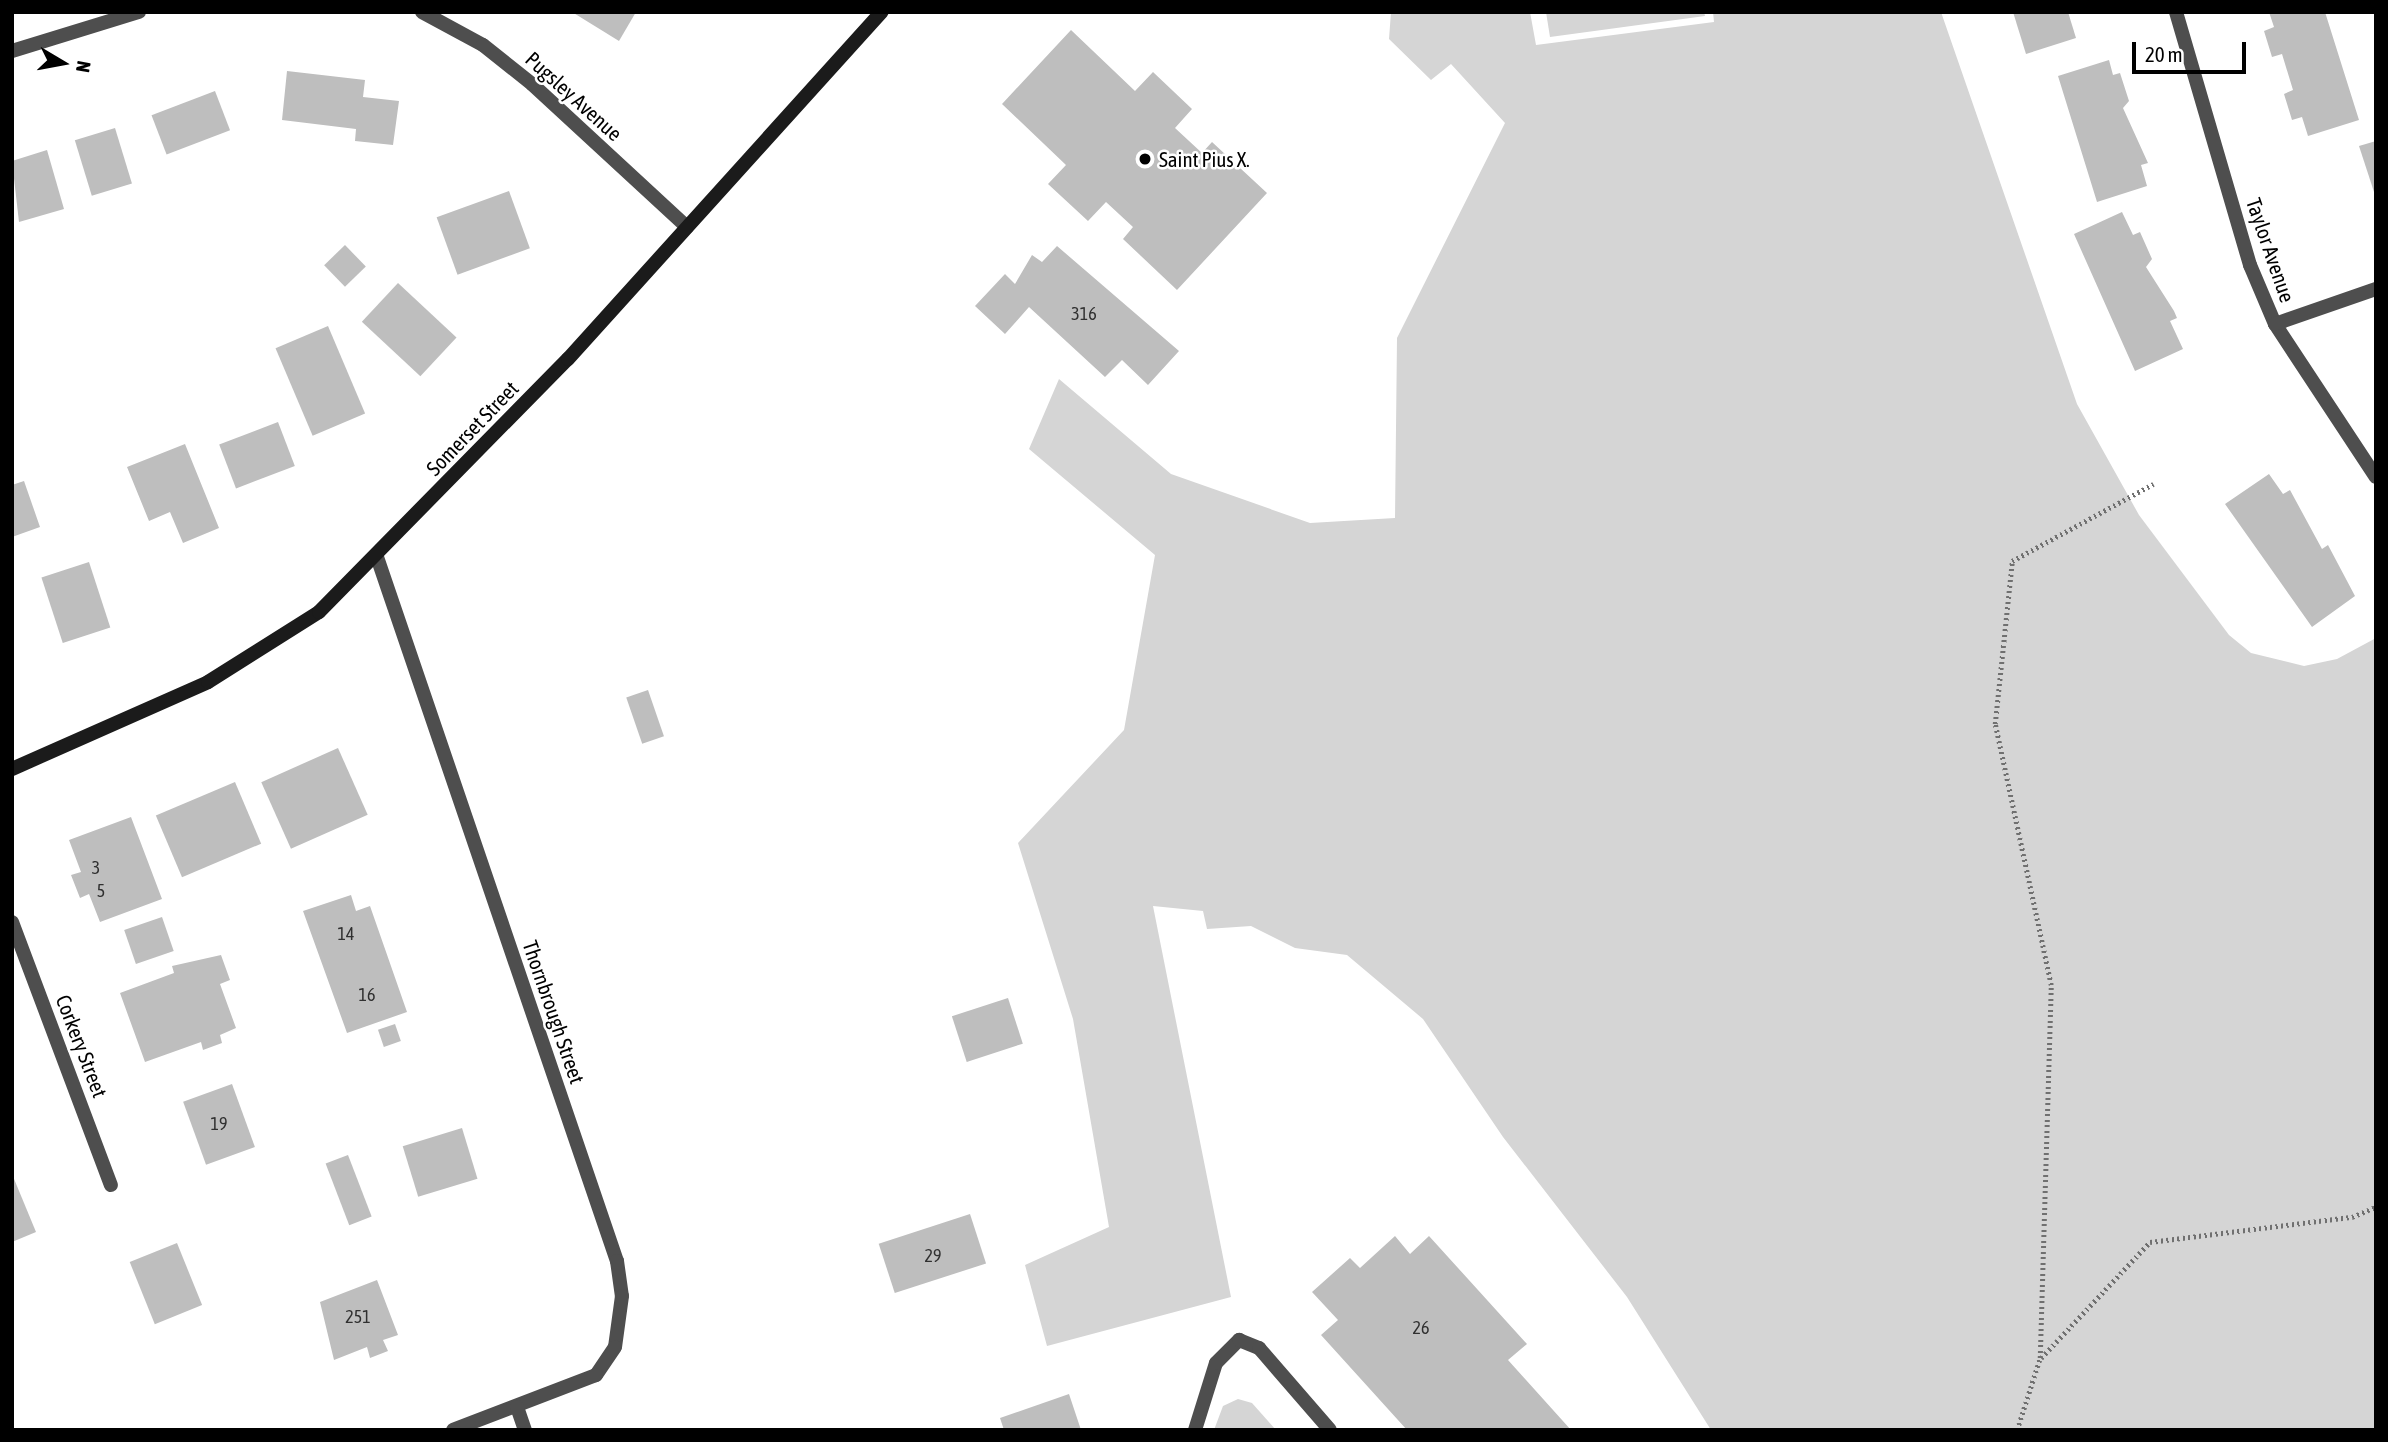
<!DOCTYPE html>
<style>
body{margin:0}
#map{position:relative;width:2388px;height:1442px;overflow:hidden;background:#fff;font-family:"Asap Condensed",sans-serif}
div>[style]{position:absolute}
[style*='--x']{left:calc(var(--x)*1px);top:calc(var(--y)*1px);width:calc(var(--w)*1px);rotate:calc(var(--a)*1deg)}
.green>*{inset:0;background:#d5d5d5}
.building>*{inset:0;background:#bebebe;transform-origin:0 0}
.path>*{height:4.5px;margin-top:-2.25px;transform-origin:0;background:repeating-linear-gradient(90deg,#707070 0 2px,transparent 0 5.5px)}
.minor>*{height:14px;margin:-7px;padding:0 7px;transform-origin:7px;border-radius:7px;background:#4e4e4e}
.secondary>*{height:14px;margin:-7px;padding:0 7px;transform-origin:7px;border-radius:7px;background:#1b1b1b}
.dots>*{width:19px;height:19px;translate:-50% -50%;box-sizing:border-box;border:4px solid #fff;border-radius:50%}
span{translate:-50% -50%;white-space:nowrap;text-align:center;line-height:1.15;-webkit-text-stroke:5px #fff;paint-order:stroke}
.number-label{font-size:18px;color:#303030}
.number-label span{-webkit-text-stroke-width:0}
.street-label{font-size:21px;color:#000}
.poi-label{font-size:21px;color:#000}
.left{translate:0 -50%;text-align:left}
.frame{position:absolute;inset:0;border:14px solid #000;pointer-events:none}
.north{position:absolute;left:28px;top:28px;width:70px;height:70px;-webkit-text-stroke:5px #fff;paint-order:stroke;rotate:100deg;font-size:19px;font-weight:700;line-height:28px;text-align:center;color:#000}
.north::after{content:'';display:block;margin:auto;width:24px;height:32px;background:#000;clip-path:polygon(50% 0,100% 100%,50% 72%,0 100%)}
.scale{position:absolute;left:2132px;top:42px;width:114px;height:32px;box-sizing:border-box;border:4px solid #000;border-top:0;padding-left:9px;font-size:21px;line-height:24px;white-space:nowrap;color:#000;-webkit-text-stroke:5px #fff;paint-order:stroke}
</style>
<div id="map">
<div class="green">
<i style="clip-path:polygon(1391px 12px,1530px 12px,1536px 45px,1714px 22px,1713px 12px,1941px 12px,2077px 404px,2139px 515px,2229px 635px,2251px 653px,2304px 666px,2337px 659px,2376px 638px,2376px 1430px,1711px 1430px,1627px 1297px,1503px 1137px,1423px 1019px,1347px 955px,1295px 948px,1251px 926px,1207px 929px,1203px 911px,1153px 906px,1231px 1297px,1047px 1346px,1025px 1265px,1109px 1227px,1073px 1019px,1018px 843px,1124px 730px,1155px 555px,1029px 449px,1059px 379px,1171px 474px,1310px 523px,1395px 518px,1397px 338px,1505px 123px,1451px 64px,1431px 80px,1389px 39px)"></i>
<i style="clip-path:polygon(1546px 12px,1704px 12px,1705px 16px,1550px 37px)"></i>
<i style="clip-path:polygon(1238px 1399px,1252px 1403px,1276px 1430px,1214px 1430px,1223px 1406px)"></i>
</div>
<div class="building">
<i style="clip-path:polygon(572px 12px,636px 12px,619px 41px)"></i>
<i style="clip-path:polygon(2013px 12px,2068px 12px,2076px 38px,2026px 54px)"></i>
<i style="clip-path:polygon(2269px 12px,2325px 12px,2359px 120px,2308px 136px,2302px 117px,2292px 120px,2284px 94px,2293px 90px,2282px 54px,2272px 57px,2264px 31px,2274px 27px)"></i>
<i style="clip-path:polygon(1071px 30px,1135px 91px,1153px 72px,1192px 109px,1175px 128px,1202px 153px,1212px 142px,1267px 193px,1177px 290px,1123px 239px,1133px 227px,1106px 202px,1088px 221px,1048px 184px,1066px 165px,1002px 104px)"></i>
<i style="clip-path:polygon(2109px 60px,2113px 75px,2120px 73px,2129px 101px,2123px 108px,2148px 163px,2141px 165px,2147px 186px,2097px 202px,2058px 76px)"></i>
<i style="clip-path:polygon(287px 71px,365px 80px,363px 97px,399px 101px,393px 145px,355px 141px,356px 129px,282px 120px)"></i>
<i style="left:215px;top:91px;width:42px;height:68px;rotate:69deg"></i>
<i style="left:115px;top:128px;width:58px;height:42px;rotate:73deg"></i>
<i style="clip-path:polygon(2376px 141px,2376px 195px,2375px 195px,2359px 146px)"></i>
<i style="clip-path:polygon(47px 150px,64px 209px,19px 222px,12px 161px)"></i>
<i style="left:509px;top:191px;width:61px;height:77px;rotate:70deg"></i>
<i style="clip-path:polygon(2122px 212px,2133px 235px,2140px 232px,2152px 259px,2146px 267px,2174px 311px,2177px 318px,2170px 321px,2183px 349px,2135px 371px,2074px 234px)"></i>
<i style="left:345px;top:245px;width:30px;height:29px;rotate:46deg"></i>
<i style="clip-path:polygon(1057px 246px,1179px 351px,1148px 385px,1122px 360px,1105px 377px,1029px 307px,1005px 334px,975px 306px,1005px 274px,1015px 284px,1032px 255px,1042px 262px)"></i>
<i style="left:398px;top:283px;width:80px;height:53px;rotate:43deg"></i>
<i style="left:328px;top:326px;width:95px;height:57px;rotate:67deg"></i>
<i style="left:278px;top:422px;width:47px;height:63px;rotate:69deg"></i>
<i style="clip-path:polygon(185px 444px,219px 528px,183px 543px,170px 512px,149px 521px,127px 467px)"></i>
<i style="clip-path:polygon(2269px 474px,2283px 494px,2290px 490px,2322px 549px,2328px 545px,2355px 596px,2312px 627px,2225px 504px)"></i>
<i style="clip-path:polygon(24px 481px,40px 527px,12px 537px,12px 485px)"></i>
<i style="left:89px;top:562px;width:69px;height:50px;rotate:72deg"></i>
<i style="left:648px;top:690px;width:49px;height:23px;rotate:71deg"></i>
<i style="left:338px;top:748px;width:73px;height:84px;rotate:66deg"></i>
<i style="left:235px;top:782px;width:67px;height:86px;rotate:67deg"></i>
<i style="clip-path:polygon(131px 817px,162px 899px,100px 922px,89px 894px,80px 898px,71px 875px,81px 872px,69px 840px)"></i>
<i style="clip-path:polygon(351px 895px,356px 911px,370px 906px,407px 1012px,347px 1033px,303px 911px)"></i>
<i style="left:162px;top:917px;width:36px;height:40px;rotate:71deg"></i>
<i style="clip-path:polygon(221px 955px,230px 980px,220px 984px,236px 1028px,220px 1035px,222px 1043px,203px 1050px,201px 1042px,145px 1062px,120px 993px,174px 973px,172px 966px)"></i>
<i style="left:1008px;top:998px;width:48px;height:59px;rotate:72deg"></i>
<i style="left:395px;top:1024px;width:18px;height:18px;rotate:71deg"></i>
<i style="left:232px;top:1084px;width:67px;height:52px;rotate:70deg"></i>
<i style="left:462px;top:1128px;width:53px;height:62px;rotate:73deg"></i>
<i style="left:348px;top:1155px;width:66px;height:24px;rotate:69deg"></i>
<i style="clip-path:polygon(12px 1174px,36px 1232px,12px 1242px)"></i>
<i style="left:970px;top:1214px;width:52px;height:96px;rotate:72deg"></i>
<i style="clip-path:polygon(1395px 1236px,1410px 1254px,1429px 1236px,1527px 1344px,1508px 1360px,1571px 1430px,1407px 1430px,1321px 1335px,1338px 1320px,1312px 1292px,1350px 1258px,1360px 1268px)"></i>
<i style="left:177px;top:1243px;width:67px;height:51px;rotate:68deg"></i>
<i style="clip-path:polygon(377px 1280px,398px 1335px,383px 1340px,388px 1351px,370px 1358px,367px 1347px,334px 1360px,320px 1302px)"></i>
<i style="clip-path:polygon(1069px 1394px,1081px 1430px,1004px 1430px,1000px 1418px)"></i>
</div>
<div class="path">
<i style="--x:2041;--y:1358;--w:159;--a:-46.8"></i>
<i style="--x:2150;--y:1242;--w:204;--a:-7.1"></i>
<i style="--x:2352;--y:1217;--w:26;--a:-23"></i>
<i style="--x:2017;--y:1430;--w:76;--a:-72.3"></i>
<i style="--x:2040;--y:1358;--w:373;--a:-88.3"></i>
<i style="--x:2051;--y:985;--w:267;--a:-102.1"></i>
<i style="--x:1995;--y:724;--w:164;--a:-84"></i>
<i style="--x:2012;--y:561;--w:161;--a:-28.6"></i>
</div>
<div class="minor">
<i style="--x:422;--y:12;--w:69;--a:28.4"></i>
<i style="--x:483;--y:45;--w:63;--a:38.5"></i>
<i style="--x:532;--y:84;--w:211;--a:42.7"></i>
<i style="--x:2176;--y:12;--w:264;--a:73.7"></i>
<i style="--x:2250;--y:265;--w:64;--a:67"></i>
<i style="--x:2275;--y:324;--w:183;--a:56.6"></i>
<i style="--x:12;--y:51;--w:133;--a:-17.1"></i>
<i style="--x:2275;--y:324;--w:107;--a:-19.1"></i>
<i style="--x:377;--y:557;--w:744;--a:71.18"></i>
<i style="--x:617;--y:1261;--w:35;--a:82"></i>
<i style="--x:622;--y:1296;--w:51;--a:97.8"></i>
<i style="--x:615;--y:1347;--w:34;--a:124"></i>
<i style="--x:596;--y:1375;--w:153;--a:159"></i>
<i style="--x:12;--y:922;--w:281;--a:69.4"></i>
<i style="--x:517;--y:1407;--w:24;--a:71"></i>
<i style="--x:1195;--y:1430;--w:70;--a:-72.6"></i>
<i style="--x:1216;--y:1363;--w:33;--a:-45"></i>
<i style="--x:1239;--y:1340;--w:22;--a:22"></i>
<i style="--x:1259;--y:1348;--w:108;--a:49.1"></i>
</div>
<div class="secondary">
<i style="--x:12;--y:769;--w:214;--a:-23.9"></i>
<i style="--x:208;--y:682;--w:131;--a:-32.2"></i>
<i style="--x:319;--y:612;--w:355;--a:-45.5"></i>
<i style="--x:568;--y:359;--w:468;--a:-47.9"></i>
</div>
<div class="dots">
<i style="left:1145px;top:159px;background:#000"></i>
</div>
<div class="number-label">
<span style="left:1084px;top:314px">316</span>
<span style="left:96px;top:868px">3</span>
<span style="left:101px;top:891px">5</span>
<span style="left:346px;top:934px">14</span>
<span style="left:367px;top:995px">16</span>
<span style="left:219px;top:1124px">19</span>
<span style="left:933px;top:1256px">29</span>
<span style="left:358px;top:1317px">251</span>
<span style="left:1421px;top:1328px">26</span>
</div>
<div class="street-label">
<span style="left:574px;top:96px;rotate:42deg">Pugsley Avenue</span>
<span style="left:2271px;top:250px;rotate:71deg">Taylor Avenue</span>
<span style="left:472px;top:428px;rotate:-46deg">Somerset Street</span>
<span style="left:554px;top:1012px;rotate:71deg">Thornbrough Street</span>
<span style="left:82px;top:1046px;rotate:69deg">Corkery Street</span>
</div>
<div class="poi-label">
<span class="left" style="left:1159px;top:159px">Saint Pius X.</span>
</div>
<div class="frame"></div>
<div class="north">N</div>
<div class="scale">20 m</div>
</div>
